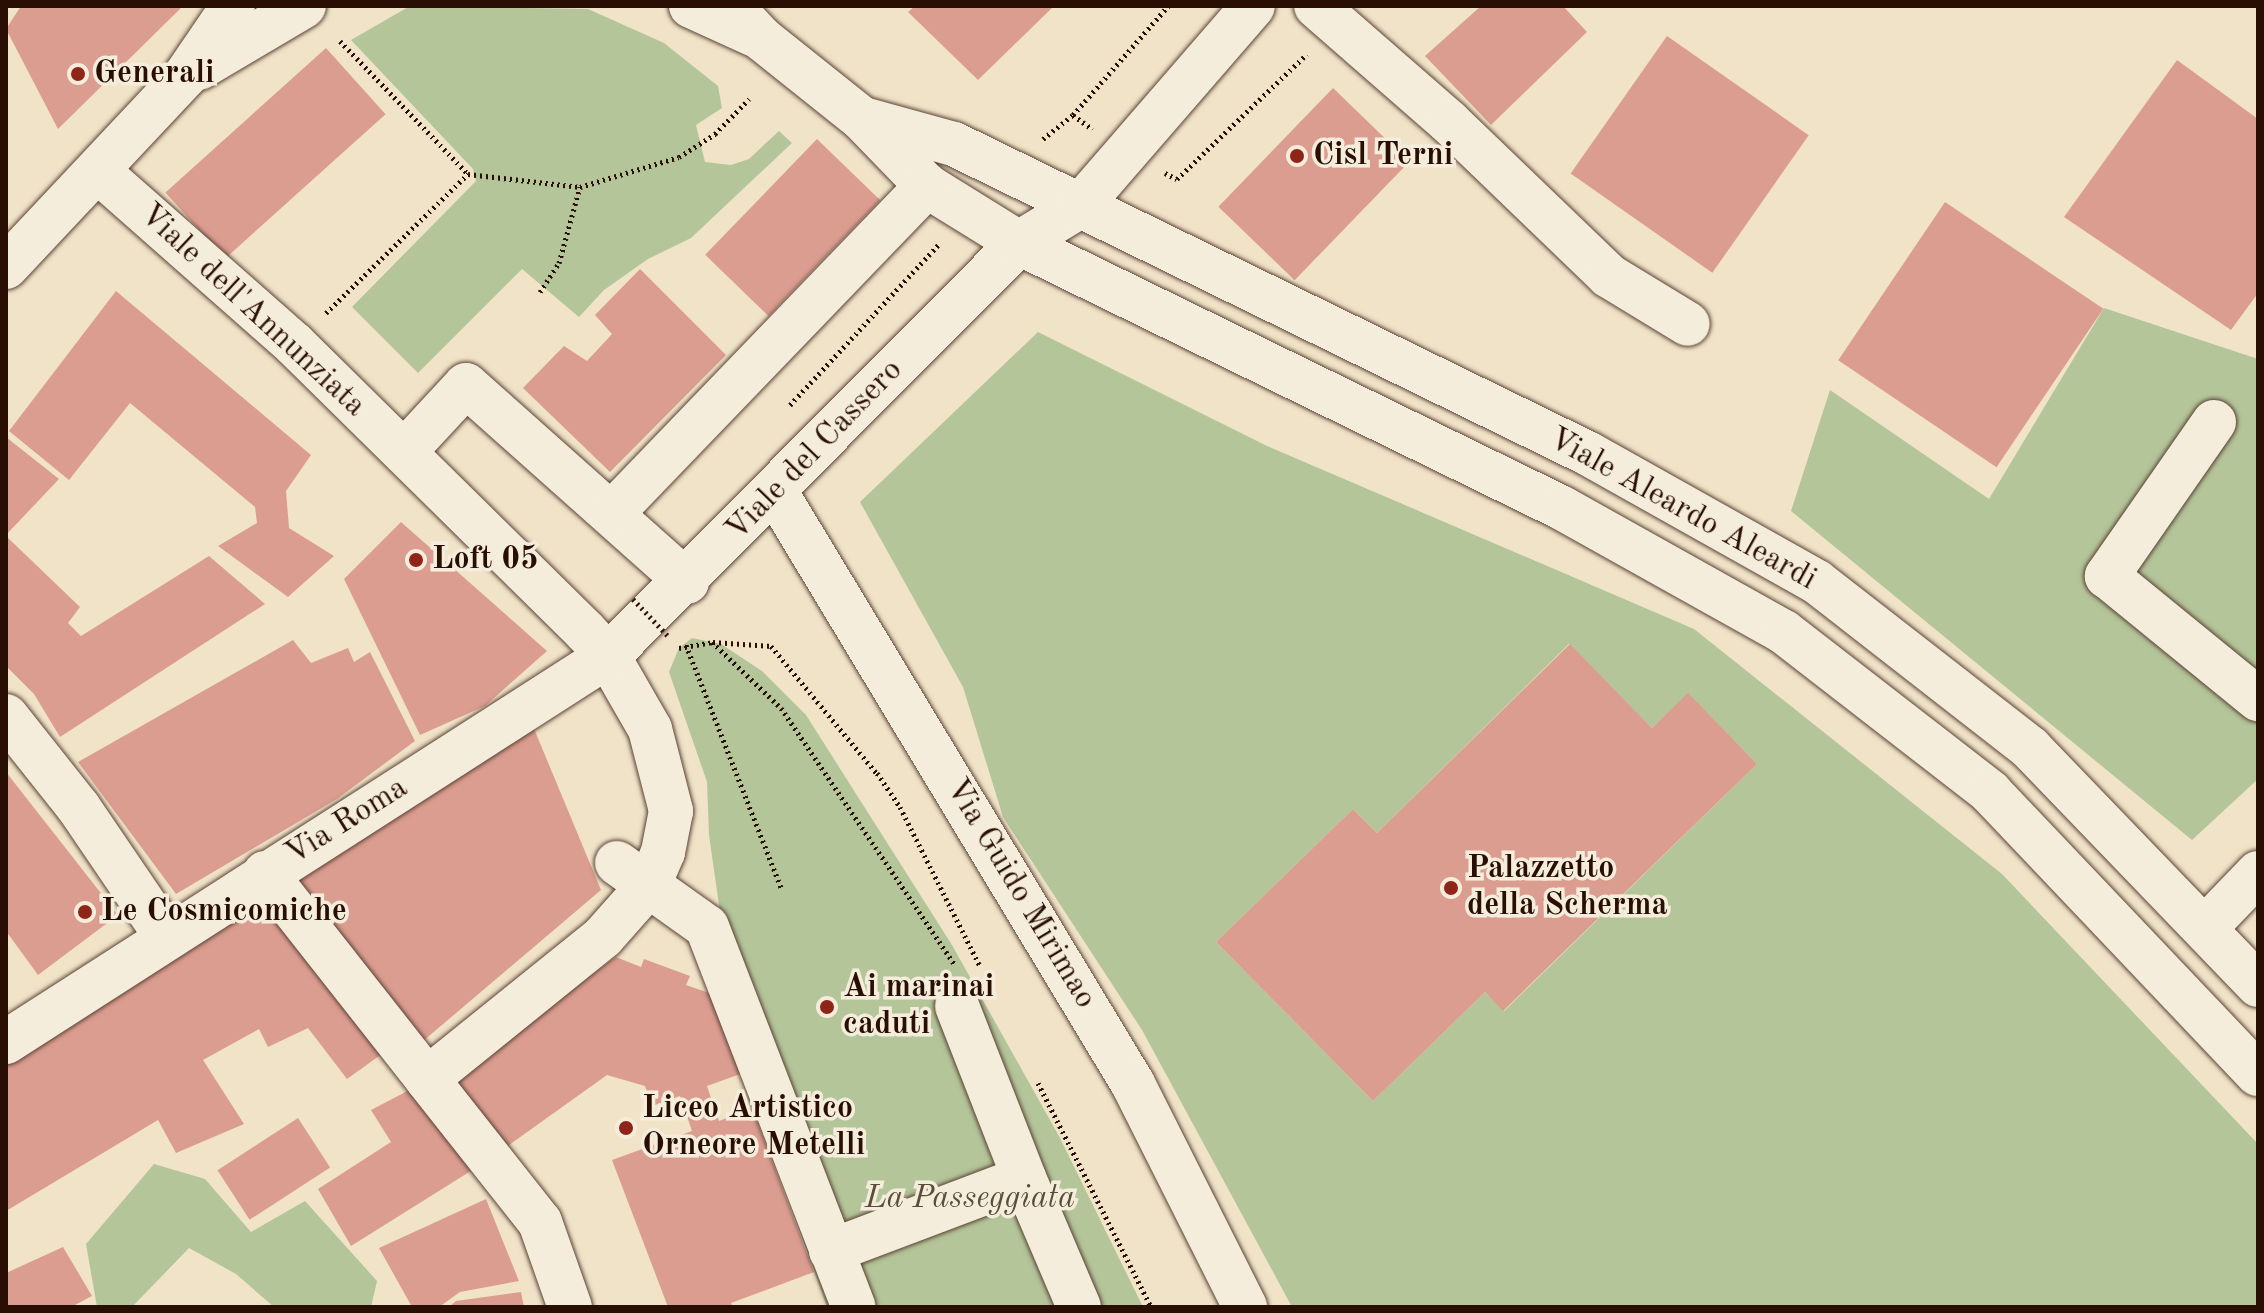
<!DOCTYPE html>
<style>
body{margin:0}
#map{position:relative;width:2264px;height:1313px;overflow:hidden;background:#f0e3c8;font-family:"Old Standard TT",serif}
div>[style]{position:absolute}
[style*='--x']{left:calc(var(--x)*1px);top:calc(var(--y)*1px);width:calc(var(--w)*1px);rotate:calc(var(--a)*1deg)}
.green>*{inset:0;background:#b4c59a}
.building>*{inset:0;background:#dc9d91;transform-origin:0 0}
.path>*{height:5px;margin-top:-2.5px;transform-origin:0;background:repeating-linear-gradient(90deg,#290e04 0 2px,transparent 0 6px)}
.roads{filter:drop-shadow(0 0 2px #5b4335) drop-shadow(0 0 2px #5b4335)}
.minor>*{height:44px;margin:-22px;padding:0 22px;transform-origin:22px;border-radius:22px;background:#f5eddb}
.path-bridge>*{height:5px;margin-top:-2.5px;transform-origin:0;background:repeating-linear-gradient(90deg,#290e04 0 2px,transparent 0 6px)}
.dots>*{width:22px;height:22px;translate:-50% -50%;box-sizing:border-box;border:4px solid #f5eddb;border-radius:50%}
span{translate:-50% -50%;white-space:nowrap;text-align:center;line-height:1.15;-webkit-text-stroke:7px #f5eddb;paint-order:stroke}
.poi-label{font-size:32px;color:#290e04;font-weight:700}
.left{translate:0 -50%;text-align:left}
.street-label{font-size:32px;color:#290e04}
.park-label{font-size:32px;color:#5a4e38;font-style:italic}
.frame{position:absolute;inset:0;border:8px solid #290e04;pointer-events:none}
</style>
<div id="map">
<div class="green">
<i style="clip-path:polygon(410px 6px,588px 9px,664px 43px,718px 86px,722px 108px,696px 125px,705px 162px,731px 165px,749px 159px,779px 131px,792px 143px,691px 238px,648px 259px,604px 290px,579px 317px,522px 269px,418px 373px,352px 307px,476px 181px,473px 169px,351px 40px)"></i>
<i style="clip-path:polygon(2104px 308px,2258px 359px,2258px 779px,2192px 840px,1791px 511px,1830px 390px,1989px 499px)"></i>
<i style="clip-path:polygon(evenodd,1038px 332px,1265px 445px,1694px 629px,2002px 874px,2258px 1144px,2258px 1307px,1292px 1307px,1142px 1030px,1003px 817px,963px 687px,860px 502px,1038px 332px,1569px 644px,1652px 728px,1688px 694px,1757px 764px,1504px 1011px,1485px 992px,1373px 1101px,1216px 942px,1353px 809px,1377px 833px,1569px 644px)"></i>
<i style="clip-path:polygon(692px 638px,721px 644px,762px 671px,806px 715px,952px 945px,1060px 1138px,1143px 1307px,827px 1307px,743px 1073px,709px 835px,707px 782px,669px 672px,679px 648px)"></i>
<i style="clip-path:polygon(154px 1164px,205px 1179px,251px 1232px,305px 1201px,377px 1281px,371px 1307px,274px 1307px,236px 1274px,189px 1248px,132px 1307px,97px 1307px,86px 1244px)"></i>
</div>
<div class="building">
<i style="clip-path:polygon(21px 6px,183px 6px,58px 129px,6px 29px)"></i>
<i style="clip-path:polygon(915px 6px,1054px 6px,978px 80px,908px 12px)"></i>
<i style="clip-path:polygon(1481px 6px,1563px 6px,1587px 32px,1491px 125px,1425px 56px)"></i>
<i style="left:1667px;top:36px;width:173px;height:168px;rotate:35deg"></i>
<i style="left:326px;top:48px;width:89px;height:216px;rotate:48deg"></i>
<i style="clip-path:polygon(2177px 60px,2258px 119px,2258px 293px,2231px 330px,2064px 217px)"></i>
<i style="left:1333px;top:88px;width:106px;height:165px;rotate:44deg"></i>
<i style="left:817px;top:139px;width:88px;height:161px;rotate:44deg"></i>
<i style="left:1945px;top:202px;width:191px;height:191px;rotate:34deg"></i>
<i style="clip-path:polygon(640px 269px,726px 355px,610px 472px,523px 388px,564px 346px,587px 361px,612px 334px,595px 315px)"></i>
<i style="clip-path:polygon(116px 291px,311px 455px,286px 491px,289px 528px,334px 556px,288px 597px,218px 546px,257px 523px,255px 507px,130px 403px,69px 480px,9px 431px)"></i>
<i style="clip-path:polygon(6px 437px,59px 479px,6px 535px)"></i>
<i style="clip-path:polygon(401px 522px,547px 651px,485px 706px,420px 735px,344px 579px)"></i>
<i style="clip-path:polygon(6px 536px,80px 607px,68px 623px,81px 636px,209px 556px,265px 604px,60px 737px,34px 694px,6px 666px)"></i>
<i style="clip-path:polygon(293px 640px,311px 663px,348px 648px,354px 662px,370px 652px,415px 741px,337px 799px,176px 894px,78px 762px)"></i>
<i style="clip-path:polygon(1570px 644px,1652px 728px,1688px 693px,1757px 764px,1503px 1011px,1485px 992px,1373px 1101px,1216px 942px,1353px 809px,1377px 833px)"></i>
<i style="clip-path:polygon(530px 719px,601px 890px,416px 1047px,280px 875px)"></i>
<i style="clip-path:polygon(6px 772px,118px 915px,38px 975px,6px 931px)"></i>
<i style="clip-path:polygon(269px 898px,386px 1051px,347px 1079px,308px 1028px,268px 1047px,259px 1029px,203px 1060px,244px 1124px,176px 1153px,158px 1120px,6px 1211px,6px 1057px)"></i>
<i style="clip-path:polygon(616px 957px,641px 967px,644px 959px,690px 976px,686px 985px,715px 995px,743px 1073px,707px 1086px,719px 1121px,752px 1108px,814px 1272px,731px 1303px,733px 1307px,668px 1307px,612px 1160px,692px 1131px,680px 1096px,652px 1106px,645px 1086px,607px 1075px,505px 1148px,451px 1072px)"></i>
<i style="clip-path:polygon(419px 1085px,474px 1169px,351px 1246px,318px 1189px,391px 1142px,371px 1110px)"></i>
<i style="left:298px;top:1118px;width:59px;height:96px;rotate:57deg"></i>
<i style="clip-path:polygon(486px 1199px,519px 1281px,460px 1292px,439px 1307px,412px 1307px,379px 1248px)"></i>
<i style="clip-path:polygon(63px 1247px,92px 1296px,71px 1307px,6px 1307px,6px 1273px)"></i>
<i style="clip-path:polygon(521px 1292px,524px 1307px,449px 1307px,456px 1301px)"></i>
</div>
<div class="path">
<i style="--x:340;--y:41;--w:185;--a:46.1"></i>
<i style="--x:468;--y:174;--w:113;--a:6.6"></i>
<i style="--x:1073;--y:115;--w:24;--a:36"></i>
<i style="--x:1043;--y:139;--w:38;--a:-39"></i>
<i style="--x:1073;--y:115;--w:145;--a:-48.9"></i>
<i style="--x:1165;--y:173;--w:13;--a:27"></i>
<i style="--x:1177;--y:179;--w:180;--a:-43.9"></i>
<i style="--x:540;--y:292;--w:35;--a:-57"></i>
<i style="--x:559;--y:263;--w:79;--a:-74.6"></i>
<i style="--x:580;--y:187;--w:103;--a:-16.9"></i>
<i style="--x:679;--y:157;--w:43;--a:-32.6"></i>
<i style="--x:715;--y:134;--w:49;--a:-45.8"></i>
<i style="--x:326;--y:313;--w:199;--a:-44.4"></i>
<i style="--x:790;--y:405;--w:218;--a:-47.2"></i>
<i style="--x:713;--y:642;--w:58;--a:3.9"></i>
<i style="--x:771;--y:646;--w:168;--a:50.3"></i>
<i style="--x:686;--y:645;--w:263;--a:68.6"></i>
<i style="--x:679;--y:648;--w:34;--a:-10"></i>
<i style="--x:712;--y:642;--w:95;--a:43.7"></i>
<i style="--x:781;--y:708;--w:309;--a:55.9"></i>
<i style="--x:877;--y:773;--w:41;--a:55.9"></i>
<i style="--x:900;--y:807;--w:178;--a:63.3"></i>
<i style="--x:1038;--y:1083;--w:251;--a:63.2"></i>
</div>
<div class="roads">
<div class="minor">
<i style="--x:691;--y:6;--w:70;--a:24.4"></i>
<i style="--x:731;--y:6;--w:45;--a:46.8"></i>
<i style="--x:762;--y:39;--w:127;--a:38.6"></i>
<i style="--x:861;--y:118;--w:95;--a:45.9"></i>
<i style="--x:927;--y:186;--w:108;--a:31.8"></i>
<i style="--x:1019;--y:243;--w:604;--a:26.01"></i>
<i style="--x:1562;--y:508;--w:254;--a:29.2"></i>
<i style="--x:1784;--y:632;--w:261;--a:37.8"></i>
<i style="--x:1990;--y:792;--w:389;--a:46.5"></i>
<i style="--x:1316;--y:6;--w:176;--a:41.1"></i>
<i style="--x:1449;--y:122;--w:222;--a:43.9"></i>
<i style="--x:1609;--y:276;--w:92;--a:31.3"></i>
<i style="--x:199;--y:68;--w:122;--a:-30.6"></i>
<i style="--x:863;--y:119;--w:94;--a:15.4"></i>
<i style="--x:954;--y:144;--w:707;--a:26.02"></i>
<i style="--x:1589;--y:454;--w:261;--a:29.3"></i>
<i style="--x:1817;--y:582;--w:270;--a:37.9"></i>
<i style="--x:2030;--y:748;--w:329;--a:46.1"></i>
<i style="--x:99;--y:172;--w:260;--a:41.4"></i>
<i style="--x:294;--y:344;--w:409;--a:44.6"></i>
<i style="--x:585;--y:631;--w:34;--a:47"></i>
<i style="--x:608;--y:656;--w:84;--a:60.1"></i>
<i style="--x:650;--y:729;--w:85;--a:75.6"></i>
<i style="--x:671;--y:811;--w:42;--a:101"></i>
<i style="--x:663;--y:852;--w:36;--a:113"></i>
<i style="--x:649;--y:885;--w:69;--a:131.5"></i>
<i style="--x:603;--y:937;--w:226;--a:141.1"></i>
<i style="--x:427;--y:1079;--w:182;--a:51.7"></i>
<i style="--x:540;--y:1222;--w:90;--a:70.6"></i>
<i style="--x:6;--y:267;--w:263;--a:-46.8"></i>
<i style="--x:186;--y:75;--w:83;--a:-55.7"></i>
<i style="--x:2214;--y:422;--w:188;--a:124.8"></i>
<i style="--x:2107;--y:576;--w:195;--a:39.2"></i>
<i style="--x:404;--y:452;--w:91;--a:-47.2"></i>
<i style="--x:466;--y:385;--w:296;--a:41.7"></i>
<i style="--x:775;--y:491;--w:693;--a:58.88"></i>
<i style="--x:1133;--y:1084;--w:250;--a:63.3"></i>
<i style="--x:613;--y:512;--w:453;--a:-46.1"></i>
<i style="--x:6;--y:716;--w:117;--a:51.6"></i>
<i style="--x:79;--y:808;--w:155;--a:55.8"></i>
<i style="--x:617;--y:863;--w:110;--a:35.4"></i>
<i style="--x:707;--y:927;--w:407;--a:68.9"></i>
<i style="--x:265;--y:873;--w:262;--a:51.8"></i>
<i style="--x:2206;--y:927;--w:75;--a:-46.1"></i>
<i style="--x:957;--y:1006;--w:185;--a:68.7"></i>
<i style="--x:6;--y:1042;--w:715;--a:-32.67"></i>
<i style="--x:608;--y:656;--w:583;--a:-45.14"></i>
<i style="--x:1019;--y:243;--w:71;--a:-31.2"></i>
<i style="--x:1080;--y:206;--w:264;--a:-49.1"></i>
<i style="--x:831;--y:1251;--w:206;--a:-20.7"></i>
<i style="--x:1024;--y:1178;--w:140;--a:66.9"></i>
</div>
</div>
<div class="path-bridge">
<i style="--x:633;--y:599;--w:50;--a:46.6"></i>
</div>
<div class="dots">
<i style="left:78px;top:74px;background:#8f2418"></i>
<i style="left:1297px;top:156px;background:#8f2418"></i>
<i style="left:416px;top:560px;background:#8f2418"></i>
<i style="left:1451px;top:888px;background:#8f2418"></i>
<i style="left:85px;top:912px;background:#8f2418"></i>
<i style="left:827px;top:1007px;background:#8f2418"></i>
<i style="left:626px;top:1128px;background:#8f2418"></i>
</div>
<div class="poi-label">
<span class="left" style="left:94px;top:74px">Generali</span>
<span class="left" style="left:1313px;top:156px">Cisl Terni</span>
<span class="left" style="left:432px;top:560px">Loft 05</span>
<span class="left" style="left:1467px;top:888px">Palazzetto<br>della Scherma</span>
<span class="left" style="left:101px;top:912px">Le Cosmicomiche</span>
<span class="left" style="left:843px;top:1007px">Ai marinai<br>caduti</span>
<span class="left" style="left:642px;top:1128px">Liceo Artistico<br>Orneore Metelli</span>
</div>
<div class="street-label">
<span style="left:252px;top:311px;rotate:43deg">Viale dell'Annunziata</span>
<span style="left:815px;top:451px;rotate:-46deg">Viale del Cassero</span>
<span style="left:1682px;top:510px;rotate:29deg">Viale Aleardo Aleardi</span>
<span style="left:347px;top:822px;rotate:-32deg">Via Roma</span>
<span style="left:1020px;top:894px;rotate:59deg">Via Guido Mirimao</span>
</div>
<div class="park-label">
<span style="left:970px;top:1199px">La Passeggiata</span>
</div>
<div class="frame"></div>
</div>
